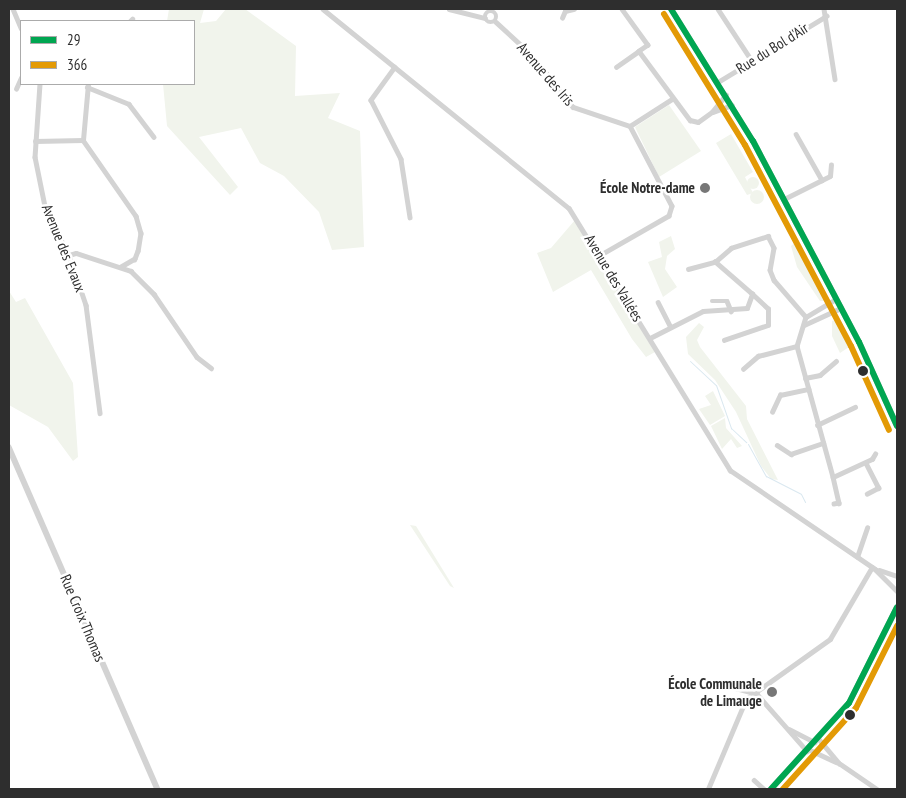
<!DOCTYPE html>
<meta charset="utf-8">
<style>
body{margin:0}
#map{position:relative;width:906px;height:798px;overflow:hidden;background:#fff;font-family:"PT Sans Narrow",sans-serif}
div>[style]{position:absolute}
[style*='--x']{left:calc(var(--x)*1px);top:calc(var(--y)*1px);width:calc(var(--w)*1px);rotate:calc(var(--a)*1deg)}
.green>*{inset:0;background:#f1f4ec}
.round{border-radius:50%}
.stream>*{height:1px;margin:-0.5px;padding:0 0.5px;transform-origin:0.5px;border-radius:0.5px;background:#dae8f0}
.minor>*{height:4.5px;margin:-2.25px;padding:0 2.25px;transform-origin:2.25px;border-radius:2.25px;background:#d3d3d3}
.minor>.ring{margin:-2.25px;padding:0;box-sizing:content-box;background:none;border:4.5px solid #d3d3d3;border-radius:50%}
.tertiary>*{height:5.5px;margin:-2.75px;padding:0 2.75px;transform-origin:2.75px;border-radius:2.75px;background:#d3d3d3}
.secondary>*{height:6px;margin:-3px;padding:0 3px;transform-origin:3px;border-radius:3px;background:#ccc}
.bus-1>*{height:6px;margin:-3px;padding:0 3px;transform-origin:3px;border-radius:3px;background:#00a651}
.bus-2>*{height:6px;margin:-3px;padding:0 3px;transform-origin:3px;border-radius:3px;background:#e39a05}
.dots>*{width:14px;height:14px;translate:-50% -50%;box-sizing:border-box;border:2px solid #fff;border-radius:50%}
span{translate:-50% -50%;white-space:nowrap;text-align:center;line-height:1.15;-webkit-text-stroke:5px #fff;paint-order:stroke}
.street-label{font-size:15px;color:#2e2e2e}
.poi-label{font-size:15px;color:#2e2e2e;font-weight:700}
.right{translate:-100% -50%;text-align:right}
.frame{position:absolute;inset:0;border:10px solid #2e2e2e;pointer-events:none}
.legend{position:absolute;left:20px;top:20px;width:175px;height:65px;box-sizing:border-box;background:#fff;border:1px solid #ababab;margin:0;padding:6px 9px;list-style:none;font-size:15px;color:#2e2e2e}
.legend li{display:flex;align-items:center;gap:10px;height:25px}
.legend b{width:25px;border:1px solid #ababab}
</style>
<div id="map">
<div class="green">
<i style="clip-path:polygon(169px 9px,204px 9px,200px 23px,216px 21px,226px 9px,245px 9px,296px 46px,295px 96px,340px 93px,328px 118px,360px 131px,364px 247px,332px 250px,319px 212px,284px 176px,260px 163px,241px 128px,199px 137px,238px 187px,230px 195px,167px 126px,163px 84px,194px 84px,194px 21px,167px 21px)"></i>
<i style="clip-path:polygon(669px 105px,701px 151px,659px 177px,635px 127px)"></i>
<i style="clip-path:polygon(731px 134px,753px 172px,745px 177px,753px 193px,747px 195px,716px 143px)"></i>
<i class="round" style="left:747px;top:177px;width:12px;height:12px"></i>
<i class="round" style="left:750px;top:190px;width:14px;height:14px"></i>
<i style="clip-path:polygon(575px 220px,655px 352px,646px 357px,632px 339px,591px 270px,553px 292px,537px 253px,551px 248px)"></i>
<i style="clip-path:polygon(671px 236px,675px 249px,667px 256px,665px 269px,677px 287px,663px 297px,648px 262px,662px 257px,659px 242px)"></i>
<i style="clip-path:polygon(797px 241px,827px 296px,827px 301px,820px 301px,797px 267px,791px 246px)"></i>
<i style="clip-path:polygon(9px 291px,16px 302px,25px 298px,73px 383px,78px 457px,73px 461px,48px 427px,9px 405px)"></i>
<i style="clip-path:polygon(837px 319px,849px 347px,840px 353px,832px 336px,832px 321px)"></i>
<i style="clip-path:polygon(699px 323px,704px 327px,697px 340px,700px 347px,746px 406px,747px 419px,778px 480px,771px 479px,761px 466px,736px 412px,715px 380px,688px 354px,686px 337px)"></i>
<i style="clip-path:polygon(713px 391px,725px 416px,710px 425px,699px 409px,711px 405px,705px 396px)"></i>
<i style="clip-path:polygon(725px 418px,726px 428px,742px 446px,737px 448px,731px 439px,722px 449px,711px 426px)"></i>
<i style="clip-path:polygon(410px 525px,416px 526px,454px 588px,450px 586px)"></i>
</div>
<div class="stream">
<i style="--x:690;--y:361;--w:35;--a:43"></i>
<i style="--x:716;--y:385;--w:46;--a:70.8"></i>
<i style="--x:731;--y:428;--w:21;--a:43"></i>
<i style="--x:748;--y:444;--w:37;--a:61"></i>
<i style="--x:766;--y:476;--w:39;--a:27"></i>
<i style="--x:801;--y:494;--w:9;--a:63"></i>
</div>
<div class="minor">
<i style="--x:13;--y:9;--w:21;--a:67"></i>
<i style="--x:323;--y:9;--w:316;--a:39"></i>
<i style="--x:569;--y:208;--w:308;--a:58.4"></i>
<i style="--x:730;--y:470;--w:176;--a:34.3"></i>
<i style="--x:875;--y:569;--w:31;--a:45"></i>
<i style="--x:449;--y:9;--w:37;--a:14"></i>
<i style="--x:622;--y:9;--w:44;--a:54.2"></i>
<i style="--x:648;--y:45;--w:11;--a:146"></i>
<i style="--x:639;--y:51;--w:86;--a:53.5"></i>
<i style="--x:690;--y:120;--w:8;--a:14"></i>
<i style="--x:698;--y:122;--w:17;--a:-36"></i>
<i style="--x:712;--y:112;--w:22;--a:-51"></i>
<i style="--x:718;--y:9;--w:62;--a:56.8"></i>
<i style="--x:824;--y:9;--w:71;--a:81.1"></i>
<i class="ring" style="left:485px;top:11px;width:7.5px;height:7.5px"></i>
<i style="--x:562;--y:18;--w:8;--a:-67"></i>
<i style="--x:565;--y:11;--w:9;--a:-13"></i>
<i style="--x:130;--y:21;--w:3;--a:-45"></i>
<i style="--x:496;--y:22;--w:49;--a:42.5"></i>
<i style="--x:532;--y:55;--w:66;--a:51.7"></i>
<i style="--x:573;--y:107;--w:60;--a:18.4"></i>
<i style="--x:630;--y:126;--w:90;--a:62.3"></i>
<i style="--x:672;--y:206;--w:10;--a:107"></i>
<i style="--x:669;--y:216;--w:78;--a:150.2"></i>
<i style="--x:395;--y:67;--w:41;--a:126"></i>
<i style="--x:371;--y:100;--w:66;--a:63"></i>
<i style="--x:401;--y:159;--w:59;--a:81.2"></i>
<i style="--x:616;--y:67;--w:28;--a:-35"></i>
<i style="--x:718;--y:82;--w:127;--a:-31.4"></i>
<i style="--x:40;--y:84;--w:73;--a:93.9"></i>
<i style="--x:35;--y:157;--w:55;--a:78.5"></i>
<i style="--x:46;--y:211;--w:50;--a:62.4"></i>
<i style="--x:69;--y:255;--w:53;--a:71.2"></i>
<i style="--x:86;--y:305;--w:109;--a:82.6"></i>
<i style="--x:87;--y:87;--w:45;--a:22"></i>
<i style="--x:129;--y:104;--w:41;--a:52.9"></i>
<i style="--x:16;--y:89;--w:12;--a:-66"></i>
<i style="--x:713;--y:112;--w:20;--a:-20"></i>
<i style="--x:630;--y:126;--w:50;--a:-32.7"></i>
<i style="--x:796;--y:134;--w:53;--a:60.5"></i>
<i style="--x:83;--y:140;--w:56;--a:-84.9"></i>
<i style="--x:35;--y:141;--w:48;--a:-1.2"></i>
<i style="--x:83;--y:140;--w:93;--a:55.1"></i>
<i style="--x:136;--y:216;--w:18;--a:74"></i>
<i style="--x:141;--y:233;--w:18;--a:99"></i>
<i style="--x:138;--y:251;--w:9;--a:111"></i>
<i style="--x:135;--y:259;--w:16;--a:150"></i>
<i style="--x:784;--y:199;--w:51;--a:-26.6"></i>
<i style="--x:830;--y:176;--w:11;--a:-85"></i>
<i style="--x:69;--y:255;--w:7;--a:-16"></i>
<i style="--x:76;--y:253;--w:58;--a:18.1"></i>
<i style="--x:131;--y:271;--w:33;--a:45"></i>
<i style="--x:154;--y:294;--w:76;--a:55.7"></i>
<i style="--x:197;--y:357;--w:18;--a:38"></i>
<i style="--x:688;--y:269;--w:28;--a:-15"></i>
<i style="--x:712;--y:301;--w:15;--a:0"></i>
<i style="--x:727;--y:301;--w:11;--a:68"></i>
<i style="--x:658;--y:302;--w:27;--a:63"></i>
<i style="--x:806;--y:317;--w:35;--a:-31"></i>
<i style="--x:804;--y:325;--w:41;--a:-24.7"></i>
<i style="--x:650;--y:338;--w:59;--a:-27"></i>
<i style="--x:703;--y:311;--w:44;--a:-3.9"></i>
<i style="--x:747;--y:308;--w:15;--a:-70"></i>
<i style="--x:752;--y:294;--w:49;--a:-139.1"></i>
<i style="--x:715;--y:262;--w:21;--a:-41"></i>
<i style="--x:731;--y:248;--w:39;--a:-18"></i>
<i style="--x:768;--y:236;--w:13;--a:63"></i>
<i style="--x:774;--y:248;--w:22;--a:100"></i>
<i style="--x:770;--y:270;--w:11;--a:68"></i>
<i style="--x:774;--y:280;--w:49;--a:49.1"></i>
<i style="--x:806;--y:317;--w:30;--a:107"></i>
<i style="--x:797;--y:346;--w:136;--a:74.6"></i>
<i style="--x:833;--y:477;--w:27;--a:77"></i>
<i style="--x:839;--y:503;--w:5;--a:169"></i>
<i style="--x:724;--y:340;--w:46;--a:-18.8"></i>
<i style="--x:768;--y:325;--w:16;--a:-90"></i>
<i style="--x:768;--y:309;--w:22;--a:-137"></i>
<i style="--x:743;--y:369;--w:20;--a:-41"></i>
<i style="--x:758;--y:356;--w:40;--a:-14.4"></i>
<i style="--x:805;--y:378;--w:15;--a:-11"></i>
<i style="--x:820;--y:375;--w:21;--a:-41"></i>
<i style="--x:772;--y:412;--w:19;--a:-65"></i>
<i style="--x:780;--y:395;--w:29;--a:-12"></i>
<i style="--x:817;--y:425;--w:42;--a:-25.3"></i>
<i style="--x:777;--y:445;--w:17;--a:33"></i>
<i style="--x:791;--y:454;--w:34;--a:-19"></i>
<i style="--x:866;--y:463;--w:28;--a:63"></i>
<i style="--x:879;--y:488;--w:13;--a:153"></i>
<i style="--x:833;--y:477;--w:43;--a:-24.8"></i>
<i style="--x:872;--y:459;--w:6;--a:-59"></i>
<i style="--x:857;--y:557;--w:31;--a:-71"></i>
<i style="--x:879;--y:570;--w:19;--a:18"></i>
<i style="--x:728;--y:686;--w:30;--a:15"></i>
<i style="--x:757;--y:694;--w:76;--a:48.7"></i>
<i style="--x:789;--y:729;--w:29;--a:27"></i>
<i style="--x:818;--y:738;--w:33;--a:50"></i>
<i style="--x:839;--y:763;--w:46;--a:34.4"></i>
<i style="--x:808;--y:749;--w:31;--a:25"></i>
<i style="--x:754;--y:780;--w:13;--a:42"></i>
<i style="--x:708;--y:789;--w:98;--a:-67.1"></i>
<i style="--x:746;--y:699;--w:103;--a:-35.5"></i>
<i style="--x:830;--y:639;--w:83;--a:-59.7"></i>
</div>
<div class="tertiary">
<i style="--x:9;--y:447;--w:373;--a:66.5"></i>
</div>
<div class="secondary">
<i style="--x:671;--y:9;--w:155;--a:58.2"></i>
<i style="--x:753;--y:141;--w:227;--a:62.2"></i>
<i style="--x:859;--y:342;--w:92;--a:65.7"></i>
<i style="--x:771;--y:789;--w:116;--a:-47.8"></i>
<i style="--x:849;--y:703;--w:107;--a:-63.4"></i>
</div>
<div class="bus-1">
<i style="--x:671;--y:9;--w:155;--a:58.2"></i>
<i style="--x:753;--y:141;--w:227;--a:62.2"></i>
<i style="--x:859;--y:342;--w:92;--a:65.7"></i>
<i style="--x:771;--y:789;--w:116;--a:-47.8"></i>
<i style="--x:849;--y:703;--w:107;--a:-63.4"></i>
</div>
<div class="bus-2">
<i style="--x:664;--y:14;--w:154;--a:58.3"></i>
<i style="--x:745;--y:145;--w:227;--a:62.2"></i>
<i style="--x:851;--y:346;--w:92;--a:65.7"></i>
<i style="--x:783;--y:789;--w:109;--a:-48"></i>
<i style="--x:856;--y:708;--w:92;--a:-63.4"></i>
</div>
<div class="dots">
<i style="left:705px;top:188px;background:#777"></i>
<i style="left:863px;top:371px;background:#2e2e2e"></i>
<i style="left:772px;top:692px;background:#777"></i>
<i style="left:850px;top:715px;background:#2e2e2e"></i>
</div>
<div class="street-label">
<span style="left:772px;top:48px;rotate:-32deg">Rue du Bol d'Air</span>
<span style="left:546px;top:74px;rotate:49deg">Avenue des Iris</span>
<span style="left:64px;top:248px;rotate:68deg">Avenue des Evaux</span>
<span style="left:614px;top:278px;rotate:59deg">Avenue des Vallées</span>
<span style="left:83px;top:618px;rotate:67deg">Rue Croix Thomas</span>
</div>
<div class="poi-label">
<span class="right" style="left:695px;top:188px">École Notre-dame</span>
<span class="right" style="left:762px;top:692px">École Communale<br>de Limauge</span>
</div>
<div class="frame"></div>
<ul class="legend">
<li><b style="height:6px;background:#00a651"></b>29</li>
<li><b style="height:6px;background:#e39a05"></b>366</li>
</ul>
</div>
